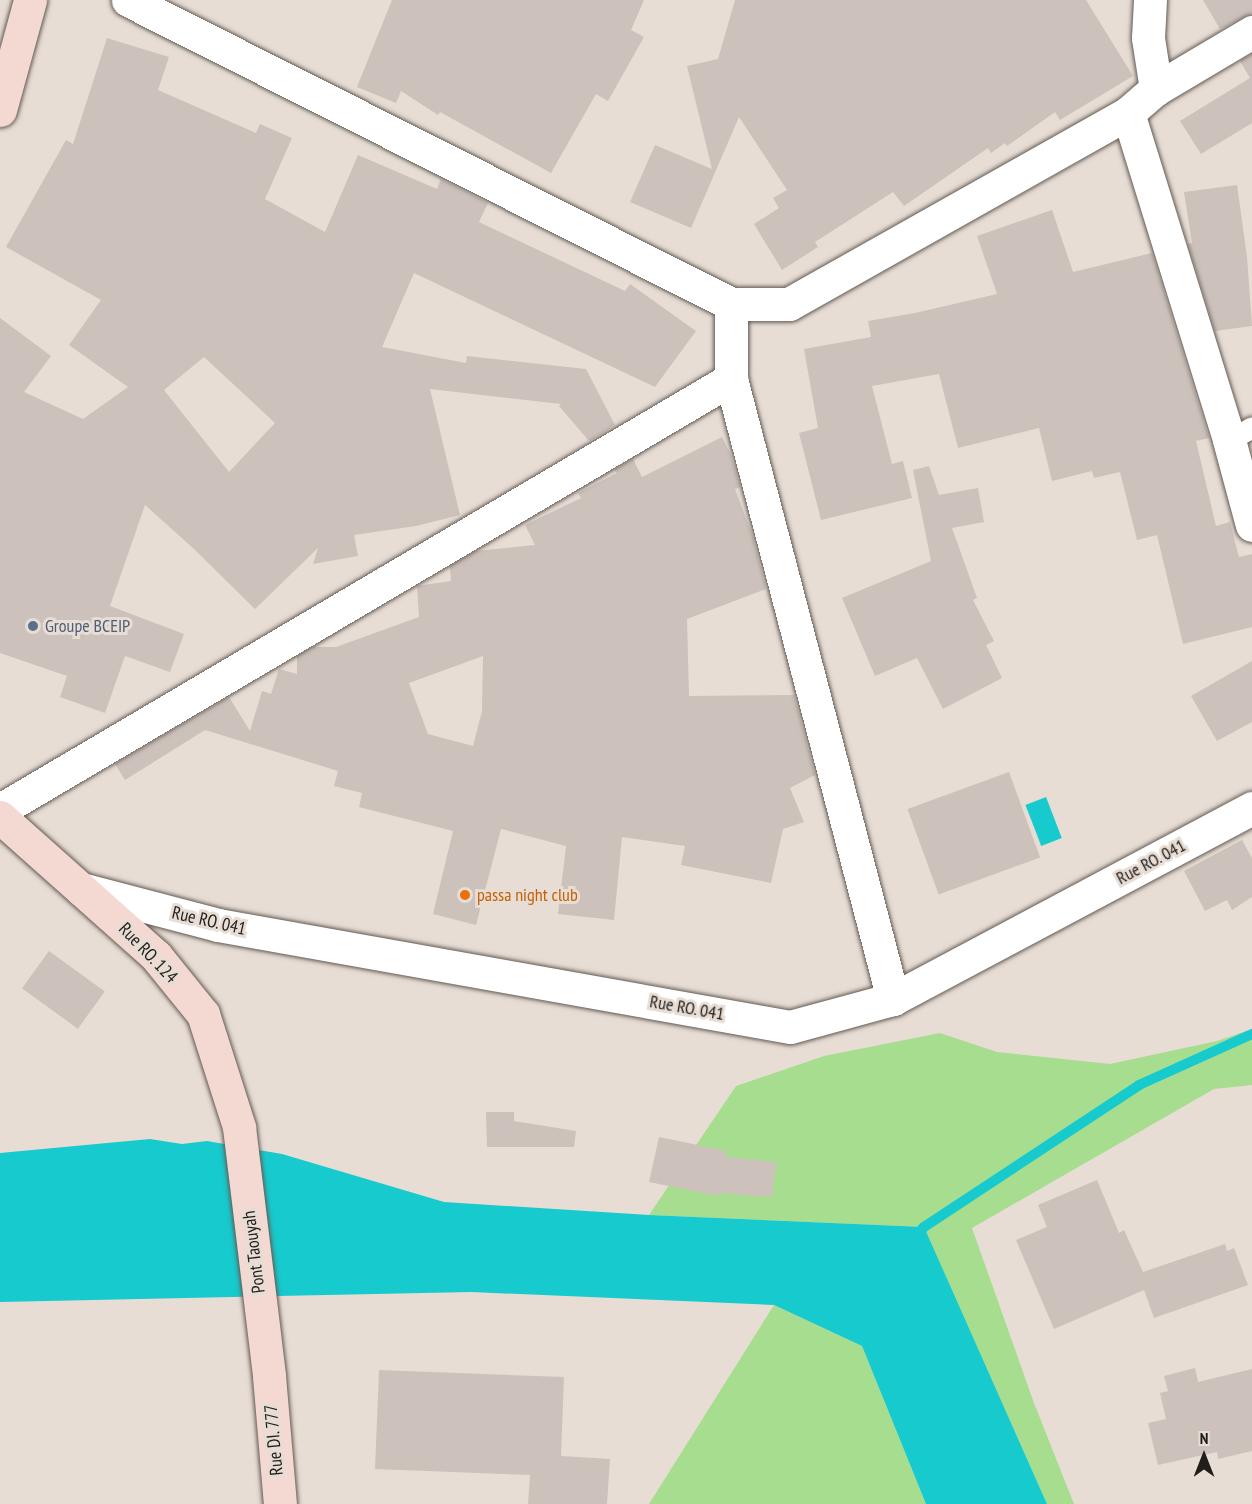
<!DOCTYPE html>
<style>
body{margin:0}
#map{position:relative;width:1252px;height:1504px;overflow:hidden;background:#e7ddd5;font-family:"PT Sans Narrow",sans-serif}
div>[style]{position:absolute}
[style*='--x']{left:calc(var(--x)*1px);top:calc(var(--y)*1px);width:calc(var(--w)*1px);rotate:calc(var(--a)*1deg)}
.green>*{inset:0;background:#a7dd8f}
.water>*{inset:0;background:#16cace;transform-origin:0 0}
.stream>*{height:10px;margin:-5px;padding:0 5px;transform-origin:5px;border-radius:5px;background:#16cace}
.building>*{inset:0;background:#ccc2bb;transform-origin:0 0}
.roads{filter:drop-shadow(0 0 2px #625a53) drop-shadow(0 0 2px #625a53)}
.lane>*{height:21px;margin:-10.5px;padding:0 10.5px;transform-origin:10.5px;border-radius:10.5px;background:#fff}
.street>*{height:33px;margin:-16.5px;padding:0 16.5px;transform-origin:16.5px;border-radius:16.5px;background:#fff}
.secondary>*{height:33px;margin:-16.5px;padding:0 16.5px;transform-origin:16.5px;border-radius:16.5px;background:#f4d9d2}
.dots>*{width:16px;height:16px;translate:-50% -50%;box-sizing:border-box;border:3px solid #e7ddd5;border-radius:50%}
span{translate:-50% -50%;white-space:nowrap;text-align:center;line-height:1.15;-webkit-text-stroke:6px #e7ddd5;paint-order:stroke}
.service-label{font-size:18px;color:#4e5e75}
.left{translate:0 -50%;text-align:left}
.street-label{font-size:18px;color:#211d1a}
.food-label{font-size:18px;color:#c56008}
.north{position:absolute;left:1174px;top:1426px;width:60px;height:60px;-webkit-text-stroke:4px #e7ddd5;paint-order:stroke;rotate:0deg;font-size:16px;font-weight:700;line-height:24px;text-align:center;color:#211d1a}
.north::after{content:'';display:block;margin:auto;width:21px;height:27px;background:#211d1a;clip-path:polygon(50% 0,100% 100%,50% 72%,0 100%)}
</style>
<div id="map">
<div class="green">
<i style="clip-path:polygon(1252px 1029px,1252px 1085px,1214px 1089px,972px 1228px,1034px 1403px,1074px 1504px,1047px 1504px,923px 1227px,649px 1215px,736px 1086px,824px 1056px,940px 1033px,997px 1052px,1110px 1064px,1217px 1041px)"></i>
<i style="clip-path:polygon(774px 1305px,862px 1346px,926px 1504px,649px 1504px)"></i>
</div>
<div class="water">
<i style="left:1046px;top:797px;width:44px;height:22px;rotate:69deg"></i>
<i style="clip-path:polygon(150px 1139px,182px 1144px,207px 1141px,282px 1154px,444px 1202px,649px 1215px,924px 1227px,1047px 1504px,926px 1504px,862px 1346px,774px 1305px,471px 1292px,0 1302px,0 1153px)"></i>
</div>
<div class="stream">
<i style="--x:914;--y:1237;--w:14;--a:-45"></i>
<i style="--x:924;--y:1227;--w:258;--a:-33.4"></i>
<i style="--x:1139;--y:1085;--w:124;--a:-24.3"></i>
</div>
<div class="building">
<i style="clip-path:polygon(392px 0,644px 0,631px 30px,644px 37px,608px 101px,596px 94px,551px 173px,440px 112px,438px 115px,401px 91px,396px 103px,357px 87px)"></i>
<i style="clip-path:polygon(735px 0,1086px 0,1133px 76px,1060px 120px,1055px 112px,1007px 146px,1005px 143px,991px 153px,988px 148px,904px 206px,893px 192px,815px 242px,818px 247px,782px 270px,754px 224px,779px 208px,773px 198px,787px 190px,739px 117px,691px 228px,630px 202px,655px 145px,712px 169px,687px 66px,718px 59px)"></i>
<i style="clip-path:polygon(1203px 0,1252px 0,1252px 13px,1220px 29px)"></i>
<i style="clip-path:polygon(evenodd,107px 38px,169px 57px,158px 90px,256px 133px,260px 124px,292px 138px,265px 199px,325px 232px,358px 155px,437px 189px,441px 179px,488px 203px,479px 222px,625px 291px,630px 284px,696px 331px,655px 387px,414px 273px,382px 347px,466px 363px,467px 356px,586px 369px,615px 425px,589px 441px,559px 406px,561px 404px,430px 389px,460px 515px,416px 526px,354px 535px,358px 556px,313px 564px,318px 548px,255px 609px,194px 549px,145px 505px,110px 606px,184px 634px,170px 672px,125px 656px,105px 713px,60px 697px,67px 676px,0 653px,0 318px,51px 356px,24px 392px,83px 419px,128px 387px,69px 345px,101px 300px,6px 247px,66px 140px,73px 144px,107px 38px,204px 357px,275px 423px,229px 472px,164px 390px,204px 357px)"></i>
<i style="clip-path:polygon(1252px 54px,1252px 123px,1201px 154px,1180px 121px,1250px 78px,1240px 61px)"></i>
<i style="clip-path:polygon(1237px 185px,1247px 257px,1252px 326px,1215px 331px,1188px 244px,1192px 243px,1184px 192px)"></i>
<i style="clip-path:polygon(1052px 210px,1073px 272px,1152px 253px,1209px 438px,1196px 441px,1216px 526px,1230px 522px,1239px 557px,1252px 554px,1252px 627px,1183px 644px,1157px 535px,1137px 540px,1120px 472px,1094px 478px,1092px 471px,1052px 481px,1039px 428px,958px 448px,939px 374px,872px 386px,892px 464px,903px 461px,912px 498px,821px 520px,799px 433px,818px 428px,804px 349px,871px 337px,868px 321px,915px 313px,997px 294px,977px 236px)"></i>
<i style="clip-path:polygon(evenodd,722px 437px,731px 455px,740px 487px,735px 489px,752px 534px,766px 589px,687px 619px,689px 696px,794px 695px,815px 775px,790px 788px,804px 822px,783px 829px,771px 883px,681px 865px,685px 846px,622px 837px,614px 920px,558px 914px,566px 846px,501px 829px,476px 925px,433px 914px,453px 831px,359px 807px,362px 793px,334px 786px,338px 771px,205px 730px,125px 780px,115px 764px,229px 697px,250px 731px,262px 691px,271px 694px,279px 669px,297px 674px,297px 656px,313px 647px,336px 647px,419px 617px,417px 586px,451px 581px,450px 566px,476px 551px,535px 545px,525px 525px,581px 498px,578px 493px,617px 473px,614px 470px,633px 459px,642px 477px,722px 437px,483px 656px,482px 711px,473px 746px,428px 734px,409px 683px,483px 656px)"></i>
<i style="clip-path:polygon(929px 466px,939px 495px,978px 488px,984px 522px,952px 528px,977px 598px,973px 600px,994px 641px,986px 645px,1002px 678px,943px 709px,917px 658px,875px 676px,842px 598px,931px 561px,913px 470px)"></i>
<i style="clip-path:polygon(1252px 661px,1252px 722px,1217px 741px,1191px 696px)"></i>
<i style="left:1009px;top:772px;width:91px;height:108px;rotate:70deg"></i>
<i style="clip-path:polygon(1242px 840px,1252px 858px,1252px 897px,1232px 910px,1227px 900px,1205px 911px,1184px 871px)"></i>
<i style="left:49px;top:951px;width:69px;height:46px;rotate:36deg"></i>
<i style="clip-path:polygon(486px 1112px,514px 1112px,514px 1121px,576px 1131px,574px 1147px,487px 1147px)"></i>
<i style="clip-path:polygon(659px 1137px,727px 1151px,726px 1157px,776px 1162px,772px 1197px,719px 1193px,718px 1196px,649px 1182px)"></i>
<i style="clip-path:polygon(1097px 1180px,1119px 1233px,1124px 1230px,1143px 1272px,1225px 1244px,1227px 1251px,1234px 1248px,1248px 1285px,1154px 1318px,1144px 1290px,1054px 1329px,1016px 1240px,1047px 1227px,1038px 1205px)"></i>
<i style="clip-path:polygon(1195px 1368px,1198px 1382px,1252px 1369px,1252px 1451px,1218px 1459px,1217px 1452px,1158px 1465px,1148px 1423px,1166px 1419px,1160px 1393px,1168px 1391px,1164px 1376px)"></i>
<i style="clip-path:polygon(379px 1370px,564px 1377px,561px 1456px,610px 1459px,607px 1504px,528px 1504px,530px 1475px,375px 1469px)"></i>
</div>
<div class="roads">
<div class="lane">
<i style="--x:1229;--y:440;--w:26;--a:-29"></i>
</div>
<div class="street">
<i style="--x:128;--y:0;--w:675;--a:26.75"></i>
<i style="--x:731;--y:304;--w:58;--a:0"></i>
<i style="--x:789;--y:304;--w:389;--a:-29.4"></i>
<i style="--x:1128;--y:113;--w:37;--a:-41"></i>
<i style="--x:1156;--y:89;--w:112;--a:-30.7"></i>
<i style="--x:1150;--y:0;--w:38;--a:93"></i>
<i style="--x:1148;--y:38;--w:52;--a:81.1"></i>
<i style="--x:1128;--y:113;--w:342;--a:72.8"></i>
<i style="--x:1229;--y:440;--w:88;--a:74.9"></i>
<i style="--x:731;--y:304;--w:75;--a:90"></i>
<i style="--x:731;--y:379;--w:641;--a:75.36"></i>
<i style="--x:0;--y:810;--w:849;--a:-30.52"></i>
<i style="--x:81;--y:889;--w:142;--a:14.7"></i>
<i style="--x:218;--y:925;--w:581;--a:10.11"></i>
<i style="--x:790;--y:1027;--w:107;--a:-15.2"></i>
<i style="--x:893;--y:999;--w:407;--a:-28"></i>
</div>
<div class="secondary">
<i style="--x:0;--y:110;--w:114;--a:-74.7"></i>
<i style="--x:0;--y:817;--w:209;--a:41.7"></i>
<i style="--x:156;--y:956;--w:75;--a:51"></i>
<i style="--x:203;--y:1014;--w:119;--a:72.3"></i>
<i style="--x:239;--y:1127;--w:251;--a:83.1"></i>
<i style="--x:269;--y:1376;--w:128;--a:85.1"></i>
</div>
</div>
<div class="dots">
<i style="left:33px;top:626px;background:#5c6f8a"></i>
<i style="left:465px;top:895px;background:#e8710a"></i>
</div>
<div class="service-label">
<span class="left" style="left:45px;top:626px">Groupe BCEIP</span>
</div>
<div class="street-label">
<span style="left:1151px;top:862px;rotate:-28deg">Rue RO. 041</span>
<span style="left:209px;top:921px;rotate:13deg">Rue RO. 041</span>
<span style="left:148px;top:953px;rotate:46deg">Rue RO. 124</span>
<span style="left:687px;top:1008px;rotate:10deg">Rue RO. 041</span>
<span style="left:254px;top:1252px;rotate:-97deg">Pont Taouyah</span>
<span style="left:274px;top:1440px;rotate:-95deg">Rue DI. 777</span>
</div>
<div class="food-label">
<span class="left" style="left:477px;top:895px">passa night club</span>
</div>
<div class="north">N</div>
</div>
